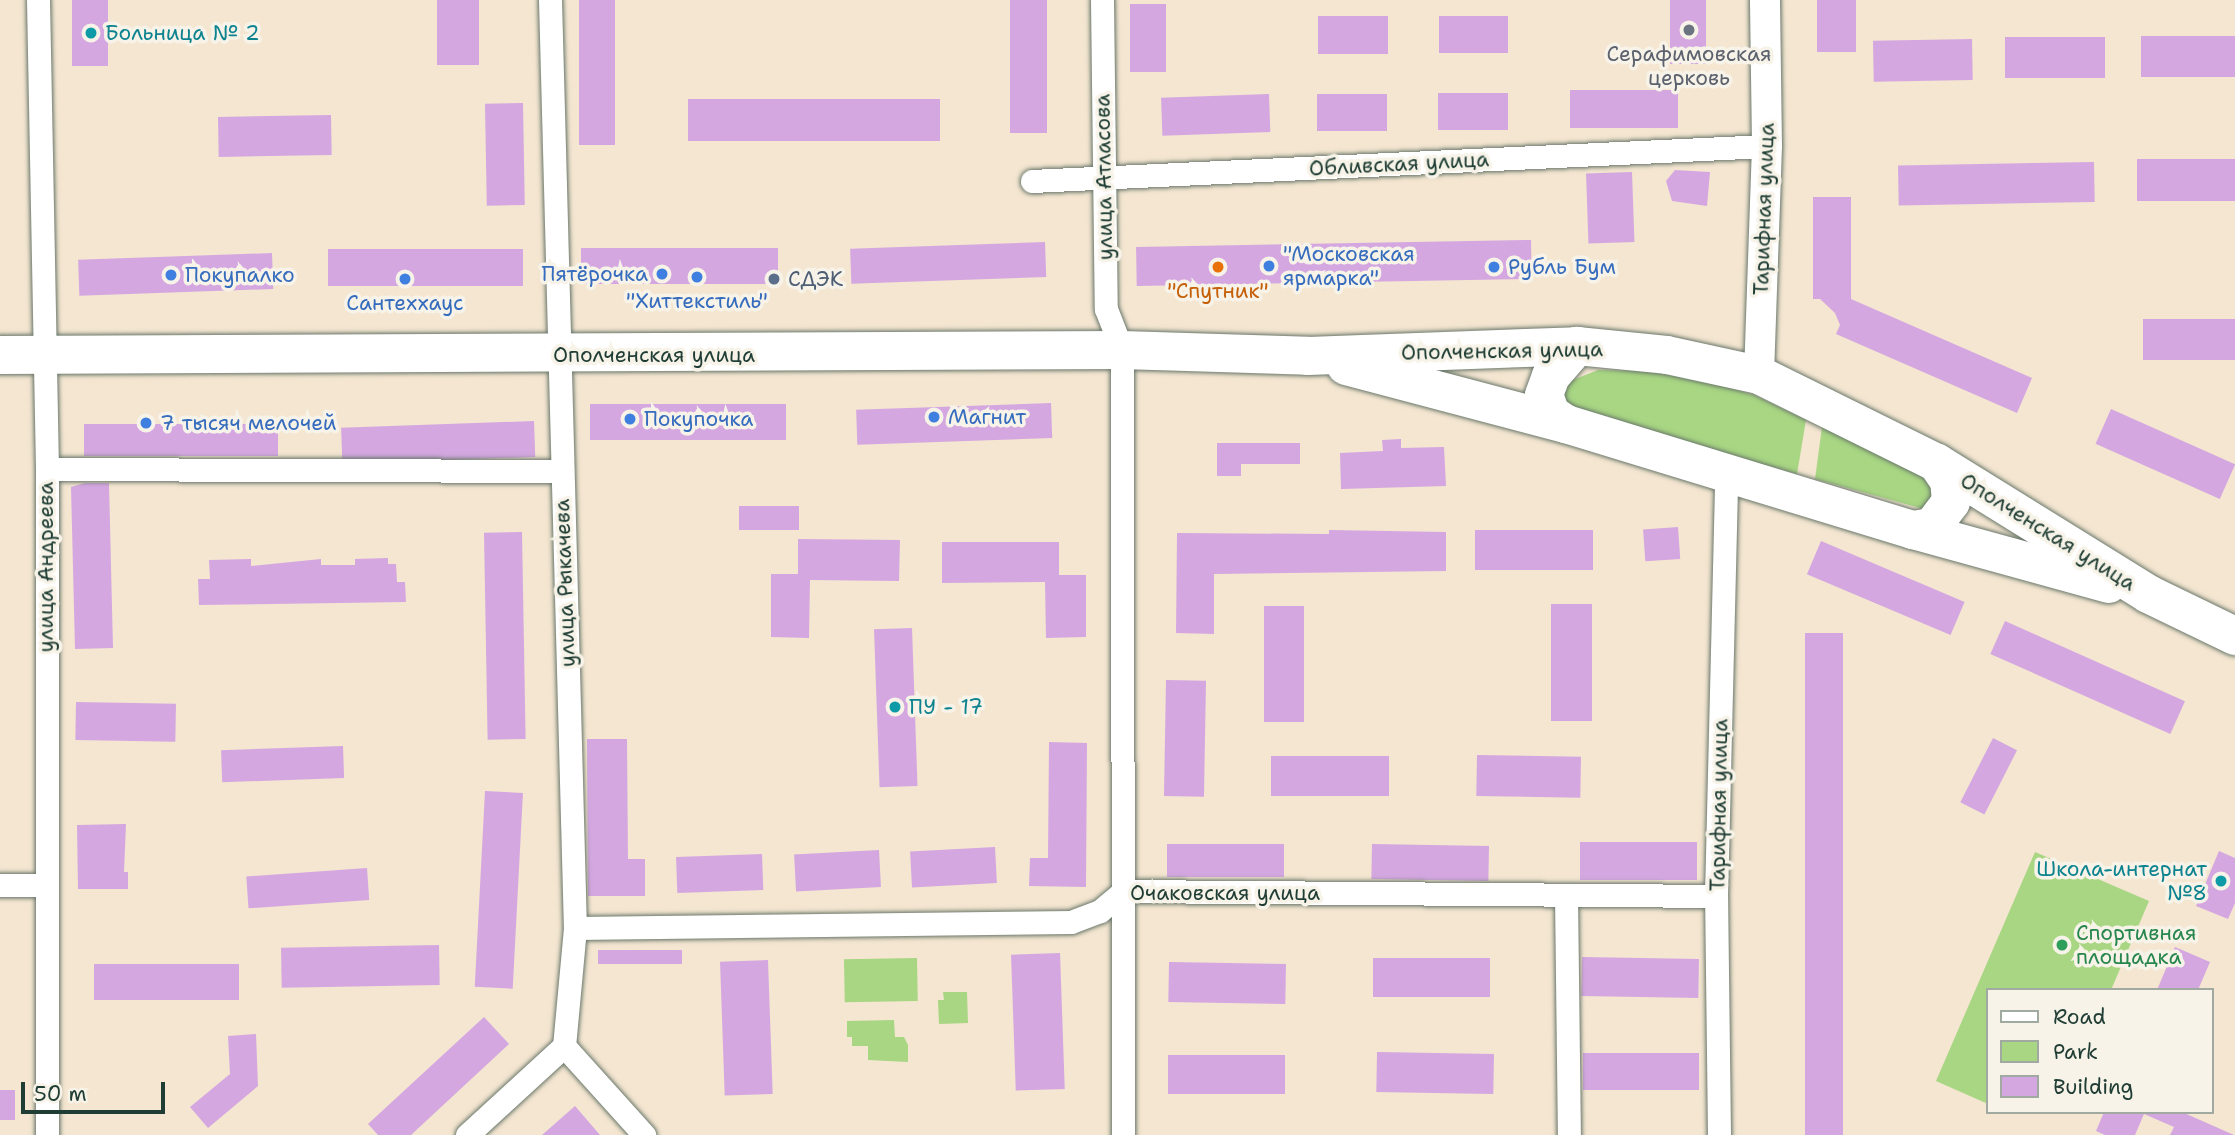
<!DOCTYPE html>
<meta charset="utf-8">
<style>
body{margin:0}
#map{position:relative;width:2235px;height:1135px;overflow:hidden;background:#f4e6d1;font-family:"Shantell Sans",sans-serif}
div>[style]{position:absolute}
[style*='--x']{left:calc(var(--x)*1px);top:calc(var(--y)*1px);width:calc(var(--w)*1px);rotate:calc(var(--a)*1deg)}
.green>*{inset:0;background:#a8d683;transform-origin:0 0}
.building>*{inset:0;background:#d4a7e1;transform-origin:0 0}
.roads{filter:drop-shadow(0 0 2px #6a786b) drop-shadow(0 0 2px #6a786b)}
.minor>*{height:23px;margin:-11.5px;padding:0 11.5px;transform-origin:11.5px;border-radius:11.5px;background:#fff}
.tertiary>*{height:30px;margin:-15px;padding:0 15px;transform-origin:15px;border-radius:15px;background:#fff}
.trunk>*{height:38px;margin:-19px;padding:0 19px;transform-origin:19px;border-radius:19px;background:#fff}
.dots>*{width:19px;height:19px;translate:-50% -50%;box-sizing:border-box;border:4px solid #f7f3e8;border-radius:50%}
span{translate:-50% -50%;white-space:nowrap;text-align:center;line-height:1.15;-webkit-text-stroke:7px #f7f3e8;paint-order:stroke}
.culture-label{font-size:21px;color:#0d838f}
.left{translate:0 -50%;text-align:left}
.right{translate:-100% -50%;text-align:right}
.worship-label{font-size:21px;color:#5b616d}
.street-label{font-size:21px;color:#1f3d34}
.shop-label{font-size:21px;color:#366cbe}
.service-label{font-size:21px;color:#4e5e75}
.food-label{font-size:21px;color:#c56008}
.leisure-label{font-size:21px;color:#27864d}
.legend{position:absolute;left:1986px;top:988px;width:228px;height:126px;box-sizing:border-box;background:#f7f3e8;border:2px solid #a1aaa0;margin:0;padding:9px 12px;list-style:none;font-size:21px;color:#1f3d34}
.legend li{display:flex;align-items:center;gap:14px;height:35px}
.legend b{width:35px;border:2px solid #a1aaa0}
.scale{position:absolute;left:21px;top:1082px;width:144px;height:32px;box-sizing:border-box;border:4px solid #1f3d34;border-top:0;padding-left:9px;font-size:21px;line-height:24px;white-space:nowrap;color:#1f3d34;-webkit-text-stroke:5px #f7f3e8;paint-order:stroke}
</style>
<div id="map">
<div class="green">
<i style="clip-path:polygon(1598px 370px,1644px 371px,1710px 382px,1754px 395px,1806px 420px,1797px 474px,1573px 410px,1562px 402px,1568px 382px)"></i>
<i style="clip-path:polygon(1822px 427px,1935px 480px,1931px 511px,1815px 479px)"></i>
<i style="clip-path:polygon(2035px 852px,2149px 901px,2111px 990px,1988px 990px,1988px 1104px,1936px 1081px)"></i>
<i style="left:917px;top:958px;width:43px;height:73px;rotate:89deg"></i>
<i style="clip-path:polygon(943px 992px,967px 992px,968px 1023px,939px 1024px,938px 1000px,944px 1000px)"></i>
<i style="clip-path:polygon(894px 1020px,895px 1037px,904px 1037px,908px 1045px,908px 1062px,868px 1060px,868px 1046px,852px 1046px,852px 1037px,847px 1037px,847px 1021px)"></i>
</div>
<div class="building">
<i style="left:72px;top:0;width:36px;height:66px"></i>
<i style="left:437px;top:0;width:42px;height:65px"></i>
<i style="left:579px;top:0;width:36px;height:145px"></i>
<i style="left:1010px;top:0;width:37px;height:133px"></i>
<i style="left:1670px;top:0;width:36px;height:64px"></i>
<i style="left:1817px;top:0;width:39px;height:52px"></i>
<i style="left:1130px;top:4px;width:36px;height:68px"></i>
<i style="left:1318px;top:16px;width:70px;height:38px"></i>
<i style="left:1439px;top:16px;width:69px;height:37px"></i>
<i style="left:2235px;top:36px;width:41px;height:94px;rotate:90deg"></i>
<i style="left:2105px;top:37px;width:41px;height:100px;rotate:90deg"></i>
<i style="left:1972px;top:39px;width:41px;height:99px;rotate:89deg"></i>
<i style="left:1678px;top:90px;width:38px;height:108px;rotate:90deg"></i>
<i style="left:1438px;top:93px;width:70px;height:37px"></i>
<i style="left:1269px;top:94px;width:38px;height:108px;rotate:88deg"></i>
<i style="left:1317px;top:94px;width:70px;height:37px"></i>
<i style="left:688px;top:99px;width:252px;height:42px"></i>
<i style="left:523px;top:103px;width:102px;height:38px;rotate:89deg"></i>
<i style="left:331px;top:115px;width:40px;height:113px;rotate:89deg"></i>
<i style="left:2235px;top:159px;width:42px;height:98px;rotate:90deg"></i>
<i style="left:2094px;top:162px;width:40px;height:196px;rotate:89deg"></i>
<i style="clip-path:polygon(1675px 170px,1710px 172px,1707px 206px,1672px 201px,1666px 181px)"></i>
<i style="left:1632px;top:172px;width:70px;height:46px;rotate:88deg"></i>
<i style="clip-path:polygon(1813px 197px,1851px 197px,1851px 299px,2032px 378px,2017px 413px,1836px 334px,1840px 325px,1835px 313px,1820px 299px,1813px 299px)"></i>
<i style="left:1531px;top:240px;width:39px;height:395px;rotate:89deg"></i>
<i style="left:1045px;top:242px;width:35px;height:195px;rotate:88deg"></i>
<i style="left:778px;top:248px;width:36px;height:197px;rotate:90deg"></i>
<i style="left:523px;top:249px;width:37px;height:195px;rotate:90deg"></i>
<i style="left:272px;top:253px;width:36px;height:194px;rotate:88deg"></i>
<i style="left:2143px;top:319px;width:92px;height:41px"></i>
<i style="left:1051px;top:403px;width:35px;height:195px;rotate:88deg"></i>
<i style="left:786px;top:404px;width:36px;height:196px;rotate:90deg"></i>
<i style="left:2111px;top:409px;width:136px;height:38px;rotate:24deg"></i>
<i style="left:534px;top:421px;width:36px;height:193px;rotate:88deg"></i>
<i style="left:278px;top:424px;width:32px;height:194px;rotate:90deg"></i>
<i style="clip-path:polygon(1401px 439px,1401px 448px,1444px 447px,1446px 486px,1341px 489px,1340px 453px,1383px 451px,1382px 440px)"></i>
<i style="clip-path:polygon(1217px 443px,1300px 443px,1300px 464px,1241px 464px,1241px 476px,1217px 476px)"></i>
<i style="clip-path:polygon(85px 483px,109px 483px,113px 648px,75px 649px,71px 487px)"></i>
<i style="left:799px;top:506px;width:24px;height:60px;rotate:90deg"></i>
<i style="left:1678px;top:527px;width:32px;height:35px;rotate:86deg"></i>
<i style="clip-path:polygon(1329px 530px,1446px 532px,1446px 571px,1214px 574px,1214px 634px,1176px 633px,1177px 533px,1329px 534px)"></i>
<i style="left:1475px;top:530px;width:118px;height:40px"></i>
<i style="left:522px;top:532px;width:207px;height:38px;rotate:89deg"></i>
<i style="clip-path:polygon(798px 539px,900px 540px,899px 581px,810px 580px,809px 638px,771px 637px,771px 574px,798px 574px)"></i>
<i style="left:1821px;top:541px;width:156px;height:36px;rotate:23deg"></i>
<i style="clip-path:polygon(942px 542px,1059px 542px,1059px 575px,1086px 575px,1086px 637px,1046px 638px,1045px 582px,942px 583px)"></i>
<i style="clip-path:polygon(388px 558px,388px 564px,396px 564px,397px 582px,405px 582px,406px 602px,199px 605px,198px 579px,210px 579px,209px 560px,251px 559px,251px 566px,321px 559px,321px 565px,355px 565px,355px 559px)"></i>
<i style="left:1551px;top:604px;width:41px;height:117px"></i>
<i style="left:1264px;top:606px;width:40px;height:116px"></i>
<i style="left:2005px;top:621px;width:197px;height:36px;rotate:24deg"></i>
<i style="left:912px;top:628px;width:158px;height:38px;rotate:88deg"></i>
<i style="left:1805px;top:633px;width:38px;height:502px"></i>
<i style="left:1166px;top:680px;width:40px;height:116px;rotate:1deg"></i>
<i style="left:76px;top:702px;width:100px;height:38px;rotate:1deg"></i>
<i style="left:1993px;top:738px;width:27px;height:72px;rotate:27deg"></i>
<i style="clip-path:polygon(587px 739px,627px 739px,628px 859px,645px 859px,645px 896px,588px 896px)"></i>
<i style="clip-path:polygon(1049px 742px,1087px 743px,1086px 887px,1029px 886px,1030px 858px,1048px 858px)"></i>
<i style="left:343px;top:746px;width:32px;height:122px;rotate:88deg"></i>
<i style="left:1477px;top:755px;width:104px;height:41px;rotate:1deg"></i>
<i style="left:1271px;top:756px;width:118px;height:40px"></i>
<i style="left:485px;top:791px;width:38px;height:196px;rotate:3deg"></i>
<i style="clip-path:polygon(126px 824px,124px 872px,128px 872px,128px 889px,78px 889px,77px 825px)"></i>
<i style="left:1580px;top:842px;width:117px;height:38px"></i>
<i style="left:1167px;top:844px;width:117px;height:33px"></i>
<i style="left:1372px;top:844px;width:117px;height:35px;rotate:1deg"></i>
<i style="left:995px;top:847px;width:36px;height:85px;rotate:87deg"></i>
<i style="left:879px;top:850px;width:37px;height:85px;rotate:87deg"></i>
<i style="clip-path:polygon(2219px 851px,2235px 858px,2235px 903px,2228px 919px,2196px 906px)"></i>
<i style="left:762px;top:854px;width:36px;height:86px;rotate:88deg"></i>
<i style="left:367px;top:868px;width:32px;height:121px;rotate:86deg"></i>
<i style="left:439px;top:945px;width:40px;height:158px;rotate:89deg"></i>
<i style="clip-path:polygon(2175px 947px,2210px 962px,2198px 990px,2157px 990px)"></i>
<i style="left:682px;top:950px;width:14px;height:84px;rotate:90deg"></i>
<i style="left:1060px;top:953px;width:136px;height:49px;rotate:88deg"></i>
<i style="left:1582px;top:957px;width:117px;height:39px;rotate:1deg"></i>
<i style="left:1373px;top:958px;width:117px;height:39px"></i>
<i style="left:768px;top:960px;width:134px;height:48px;rotate:88deg"></i>
<i style="left:1169px;top:962px;width:117px;height:40px;rotate:1deg"></i>
<i style="left:239px;top:964px;width:36px;height:145px;rotate:90deg"></i>
<i style="clip-path:polygon(484px 1017px,509px 1044px,411px 1135px,378px 1135px,368px 1124px)"></i>
<i style="clip-path:polygon(256px 1034px,258px 1086px,208px 1128px,190px 1107px,230px 1074px,228px 1036px)"></i>
<i style="left:1377px;top:1052px;width:117px;height:40px;rotate:1deg"></i>
<i style="left:1583px;top:1053px;width:116px;height:37px"></i>
<i style="left:1168px;top:1055px;width:117px;height:39px"></i>
<i style="left:0;top:1090px;width:15px;height:30px"></i>
<i style="clip-path:polygon(575px 1106px,600px 1135px,542px 1135px)"></i>
<i style="clip-path:polygon(2104px 1112px,2182px 1112px,2234px 1135px,2170px 1135px,2174px 1127px,2144px 1114px,2135px 1135px,2105px 1135px,2096px 1131px)"></i>
</div>
<div class="roads">
<div class="minor">
<i style="--x:38;--y:0;--w:469;--a:88.9"></i>
<i style="--x:47;--y:469;--w:666;--a:90"></i>
<i style="--x:550;--y:0;--w:928;--a:88.46"></i>
<i style="--x:575;--y:928;--w:119;--a:95.3"></i>
<i style="--x:564;--y:1046;--w:120;--a:48"></i>
<i style="--x:1102;--y:0;--w:309;--a:89.3"></i>
<i style="--x:1106;--y:309;--w:44;--a:68.7"></i>
<i style="--x:1122;--y:350;--w:785;--a:89.93"></i>
<i style="--x:1032;--y:181;--w:736;--a:-2.73"></i>
<i style="--x:47;--y:469;--w:515;--a:0.22"></i>
<i style="--x:0;--y:885;--w:44;--a:0"></i>
<i style="--x:1566;--y:895;--w:240;--a:89.3"></i>
<i style="--x:575;--y:928;--w:496;--a:-0.7"></i>
<i style="--x:1071;--y:922;--w:31;--a:-21"></i>
<i style="--x:1100;--y:911;--w:31;--a:-40"></i>
<i style="--x:1124;--y:891;--w:592;--a:0.48"></i>
<i style="--x:467;--y:1135;--w:132;--a:-42.5"></i>
<i style="--x:1719;--y:1135;--w:239;--a:-90.7"></i>
<i style="--x:1716;--y:896;--w:421;--a:-88.6"></i>
</div>
<div class="tertiary">
<i style="--x:1759;--y:375;--w:229;--a:-88"></i>
<i style="--x:1767;--y:146;--w:146;--a:-90.8"></i>
</div>
<div class="trunk">
<i style="--x:0;--y:355;--w:1122;--a:-0.26"></i>
<i style="--x:1122;--y:350;--w:186;--a:1.8"></i>
<i style="--x:1308;--y:356;--w:269;--a:-2.1"></i>
<i style="--x:1577;--y:346;--w:90;--a:5.7"></i>
<i style="--x:1667;--y:355;--w:94;--a:12.3"></i>
<i style="--x:1759;--y:375;--w:199;--a:26.3"></i>
<i style="--x:1937;--y:463;--w:248;--a:31.8"></i>
<i style="--x:2148;--y:594;--w:97;--a:25.8"></i>
<i style="--x:1346;--y:366;--w:228;--a:14.8"></i>
<i style="--x:1566;--y:424;--w:363;--a:17"></i>
<i style="--x:1913;--y:530;--w:203;--a:15.4"></i>
<i style="--x:1566;--y:424;--w:18;--a:-146"></i>
<i style="--x:1551;--y:414;--w:20;--a:-110"></i>
<i style="--x:1544;--y:395;--w:20;--a:-70"></i>
<i style="--x:1551;--y:376;--w:40;--a:-49"></i>
<i style="--x:1913;--y:530;--w:19;--a:-9"></i>
<i style="--x:1932;--y:527;--w:31;--a:-53"></i>
<i style="--x:1951;--y:502;--w:21;--a:-95"></i>
<i style="--x:1949;--y:481;--w:22;--a:-124"></i>
</div>
</div>
<div class="dots">
<i style="left:1689px;top:30px;background:#6b7280"></i>
<i style="left:91px;top:33px;background:#0f9aa8"></i>
<i style="left:1269px;top:266px;background:#3f7fe0"></i>
<i style="left:1218px;top:267px;background:#e8710a"></i>
<i style="left:1494px;top:267px;background:#3f7fe0"></i>
<i style="left:662px;top:274px;background:#3f7fe0"></i>
<i style="left:171px;top:275px;background:#3f7fe0"></i>
<i style="left:697px;top:277px;background:#3f7fe0"></i>
<i style="left:405px;top:279px;background:#3f7fe0"></i>
<i style="left:774px;top:279px;background:#5c6f8a"></i>
<i style="left:934px;top:417px;background:#3f7fe0"></i>
<i style="left:630px;top:419px;background:#3f7fe0"></i>
<i style="left:146px;top:423px;background:#3f7fe0"></i>
<i style="left:895px;top:707px;background:#0f9aa8"></i>
<i style="left:2221px;top:881px;background:#0f9aa8"></i>
<i style="left:2062px;top:945px;background:#2e9e5b"></i>
</div>
<div class="culture-label">
<span class="left" style="left:105px;top:33px">Больница № 2</span>
<span class="left" style="left:909px;top:707px">ПУ - 17</span>
<span class="right" style="left:2207px;top:881px">Школа-интернат<br>№8</span>
</div>
<div class="worship-label">
<span style="left:1689px;top:66px">Серафимовская<br>церковь</span>
</div>
<div class="street-label">
<span style="left:1399px;top:164px;rotate:-3deg">Обливская улица</span>
<span style="left:1104px;top:177px;rotate:-91deg">улица Атласова</span>
<span style="left:1764px;top:209px;rotate:-88deg">Тарифная улица</span>
<span style="left:1502px;top:351px;rotate:-1deg">Ополченская улица</span>
<span style="left:654px;top:355px">Ополченская улица</span>
<span style="left:2048px;top:532px;rotate:32deg">Ополченская улица</span>
<span style="left:46px;top:567px;rotate:-90deg">улица Андреева</span>
<span style="left:565px;top:583px;rotate:-92deg">улица Рыкачева</span>
<span style="left:1719px;top:805px;rotate:-89deg">Тарифная улица</span>
<span style="left:1225px;top:893px">Очаковская улица</span>
</div>
<div class="shop-label">
<span class="left" style="left:1283px;top:266px">"Московская<br>ярмарка"</span>
<span class="left" style="left:1508px;top:267px">Рубль Бум</span>
<span class="right" style="left:648px;top:274px">Пятёрочка</span>
<span class="left" style="left:185px;top:275px">Покупалко</span>
<span style="left:697px;top:301px">"Хиттекстиль"</span>
<span style="left:405px;top:303px">Сантеххаус</span>
<span class="left" style="left:948px;top:417px">Магнит</span>
<span class="left" style="left:644px;top:419px">Покупочка</span>
<span class="left" style="left:160px;top:423px">7 тысяч мелочей</span>
</div>
<div class="service-label">
<span class="left" style="left:788px;top:279px">СДЭК</span>
</div>
<div class="food-label">
<span style="left:1218px;top:291px">"Спутник"</span>
</div>
<div class="leisure-label">
<span class="left" style="left:2076px;top:945px">Спортивная<br>площадка</span>
</div>
<ul class="legend">
<li><b style="height:9px;background:#fff"></b>Road</li>
<li><b style="height:19px;background:#a8d683"></b>Park</li>
<li><b style="height:19px;background:#d4a7e1"></b>Building</li>
</ul>
<div class="scale">50 m</div>
</div>
